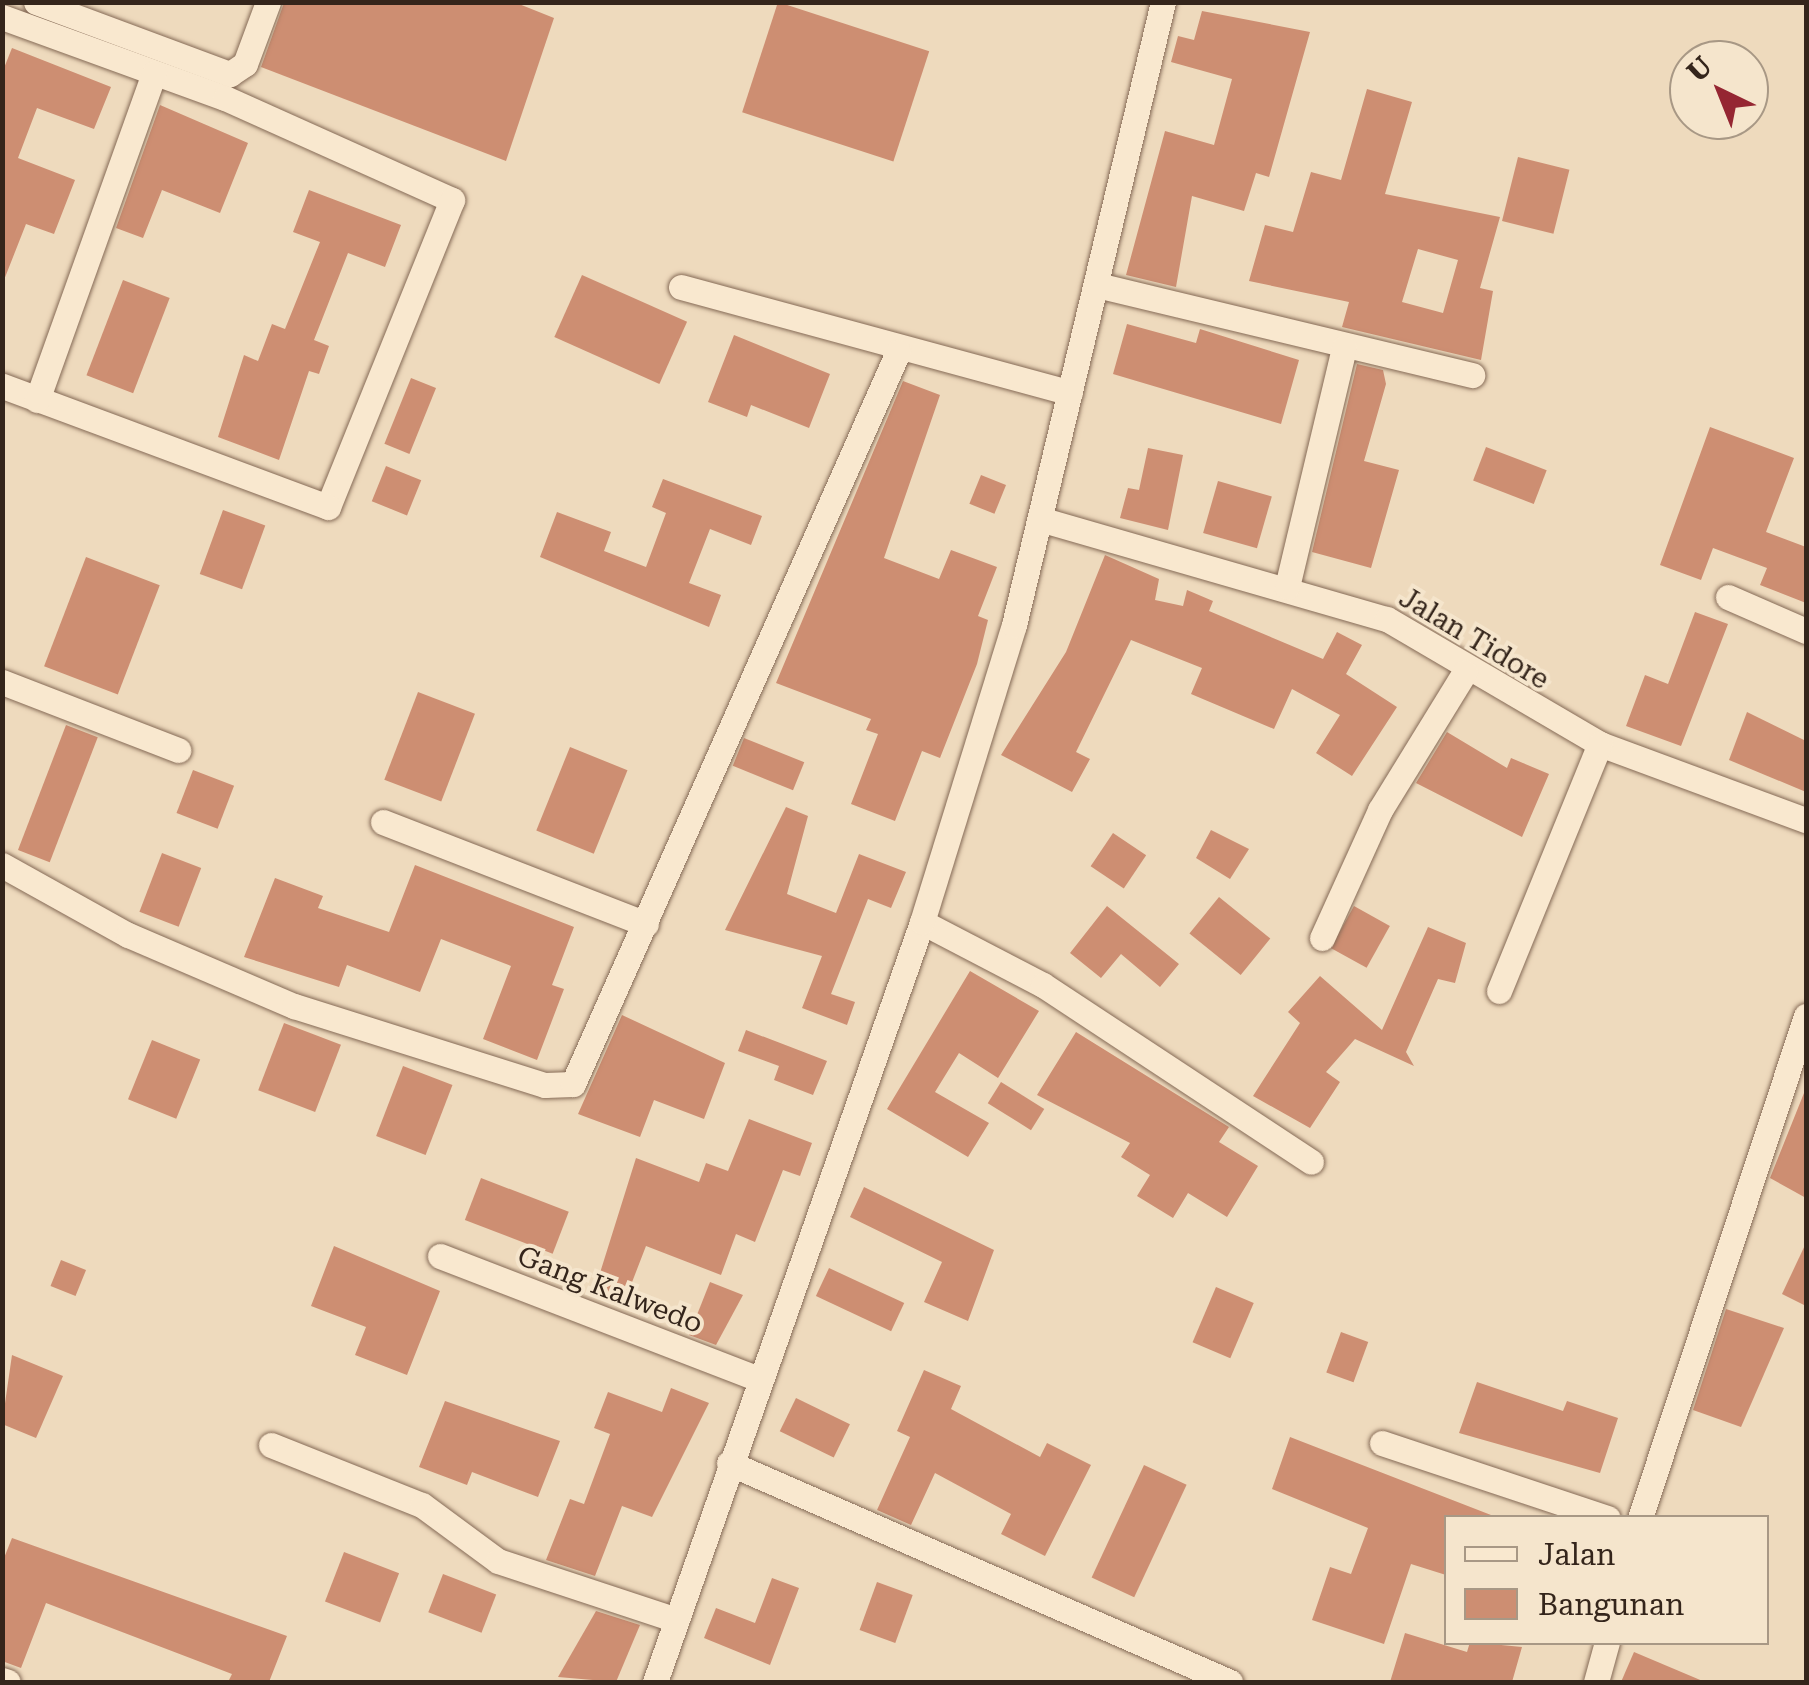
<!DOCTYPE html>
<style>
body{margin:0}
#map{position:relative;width:1809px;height:1685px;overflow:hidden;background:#eedabd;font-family:"Roboto Serif",serif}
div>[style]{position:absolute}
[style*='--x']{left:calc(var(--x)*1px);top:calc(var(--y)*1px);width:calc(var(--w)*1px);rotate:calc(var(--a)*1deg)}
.building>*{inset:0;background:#cd8e72;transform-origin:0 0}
.roads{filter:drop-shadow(0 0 2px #856a56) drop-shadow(0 0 2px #856a56)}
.minor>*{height:25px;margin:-12.5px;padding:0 12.5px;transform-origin:12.5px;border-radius:12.5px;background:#f9e8cf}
span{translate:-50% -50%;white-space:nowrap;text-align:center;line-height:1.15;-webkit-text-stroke:8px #f5e5cc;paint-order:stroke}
.street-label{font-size:28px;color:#34251b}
.frame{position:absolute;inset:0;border:5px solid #34251b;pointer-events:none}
.legend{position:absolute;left:1444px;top:1515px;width:325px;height:130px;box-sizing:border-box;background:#f5e5cc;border:2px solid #a89885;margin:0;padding:12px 18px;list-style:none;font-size:30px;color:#34251b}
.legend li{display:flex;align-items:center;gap:20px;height:50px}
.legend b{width:50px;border:2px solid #a89885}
.north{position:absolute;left:1669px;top:40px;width:100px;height:100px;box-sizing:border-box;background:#f5e5cc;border:2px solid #a89885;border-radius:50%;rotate:317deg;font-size:28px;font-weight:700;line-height:40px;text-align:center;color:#34251b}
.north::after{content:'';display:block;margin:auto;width:35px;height:45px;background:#952632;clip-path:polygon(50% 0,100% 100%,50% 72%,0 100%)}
</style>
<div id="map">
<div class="building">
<i style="clip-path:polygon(514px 2px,554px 18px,506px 161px,261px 67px,284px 3px)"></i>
<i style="left:778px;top:2px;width:159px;height:116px;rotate:18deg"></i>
<i style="clip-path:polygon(1202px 11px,1310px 32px,1269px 177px,1256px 173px,1244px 211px,1192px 196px,1176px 287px,1126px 275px,1165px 131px,1214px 145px,1232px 79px,1171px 62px,1178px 36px,1194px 40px)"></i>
<i style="clip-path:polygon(12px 48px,111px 87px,94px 129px,37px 108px,18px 158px,75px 180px,54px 234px,26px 224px,4px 280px,2px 73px)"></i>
<i style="clip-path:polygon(evenodd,1367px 89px,1412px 102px,1385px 194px,1500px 217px,1480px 288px,1493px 291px,1481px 360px,1342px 327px,1349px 302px,1249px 281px,1265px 225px,1293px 232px,1311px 172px,1341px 180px,1367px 89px,1418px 249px,1458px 260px,1443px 313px,1402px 302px,1418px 249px)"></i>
<i style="clip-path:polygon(160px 105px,248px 143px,220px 213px,162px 190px,143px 238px,116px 228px)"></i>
<i style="left:1518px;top:157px;width:53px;height:66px;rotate:14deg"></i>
<i style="clip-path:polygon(309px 190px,401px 225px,385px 267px,348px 253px,314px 340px,329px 346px,319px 374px,309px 371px,279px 460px,218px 437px,244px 355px,258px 361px,272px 324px,285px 329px,320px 242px,293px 232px)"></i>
<i style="left:582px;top:275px;width:115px;height:68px;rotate:24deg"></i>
<i style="left:123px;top:280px;width:50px;height:102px;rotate:21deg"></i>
<i style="clip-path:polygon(1127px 324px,1196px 343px,1200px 329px,1299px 360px,1281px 424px,1113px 374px)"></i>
<i style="clip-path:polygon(734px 335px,830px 374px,809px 428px,751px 405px,747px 417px,708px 402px)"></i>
<i style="clip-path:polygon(1357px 364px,1383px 370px,1386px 384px,1364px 461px,1399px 470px,1371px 568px,1312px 552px)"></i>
<i style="left:411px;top:378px;width:27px;height:71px;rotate:22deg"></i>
<i style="clip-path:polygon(903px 381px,940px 395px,884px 558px,939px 579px,951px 550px,997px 567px,978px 616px,988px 620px,977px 664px,940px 758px,922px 751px,895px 821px,851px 804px,878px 734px,866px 730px,871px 719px,776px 683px)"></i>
<i style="clip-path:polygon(1710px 427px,1794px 458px,1766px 532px,1806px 547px,1806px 603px,1760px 585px,1767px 568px,1713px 548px,1701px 580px,1660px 565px)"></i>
<i style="left:1486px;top:447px;width:65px;height:36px;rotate:21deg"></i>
<i style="clip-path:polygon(1148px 448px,1183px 455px,1168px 530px,1120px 518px,1128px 488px,1139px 490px)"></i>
<i style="left:386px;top:466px;width:38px;height:38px;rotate:22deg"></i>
<i style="left:981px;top:475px;width:27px;height:31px;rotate:22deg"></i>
<i style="clip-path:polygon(663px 479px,762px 516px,751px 545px,710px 529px,689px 583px,721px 595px,709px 627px,540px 557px,557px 512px,611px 532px,604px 551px,646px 567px,666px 513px,652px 507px)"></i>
<i style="left:1218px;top:481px;width:56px;height:54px;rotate:16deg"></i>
<i style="left:223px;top:510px;width:45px;height:68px;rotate:20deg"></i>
<i style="clip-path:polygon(1105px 555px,1159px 579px,1155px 600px,1183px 606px,1187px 590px,1213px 601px,1209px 611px,1323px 659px,1337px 632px,1362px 645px,1346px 674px,1397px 707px,1352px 776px,1316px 753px,1340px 715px,1292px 689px,1274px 729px,1191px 694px,1202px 668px,1131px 640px,1076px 752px,1090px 759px,1072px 792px,1001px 755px,1066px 652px)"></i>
<i style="left:86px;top:557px;width:79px;height:117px;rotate:21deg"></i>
<i style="clip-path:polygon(1695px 612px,1728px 624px,1681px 746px,1626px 726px,1645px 675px,1668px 684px)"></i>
<i style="left:418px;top:692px;width:61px;height:94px;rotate:21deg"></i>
<i style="clip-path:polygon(1747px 712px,1806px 741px,1806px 792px,1729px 760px)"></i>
<i style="left:66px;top:725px;width:34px;height:134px;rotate:21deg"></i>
<i style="clip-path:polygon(1447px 732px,1507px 768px,1511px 758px,1549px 774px,1522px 837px,1416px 783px)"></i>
<i style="left:744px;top:738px;width:65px;height:30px;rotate:22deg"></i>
<i style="left:570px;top:747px;width:62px;height:90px;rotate:22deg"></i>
<i style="left:193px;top:770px;width:44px;height:46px;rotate:21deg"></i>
<i style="clip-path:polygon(786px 807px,808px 816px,787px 894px,836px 913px,859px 854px,906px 872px,891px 908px,868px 899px,831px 994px,855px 1002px,847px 1025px,802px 1008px,822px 956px,725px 930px)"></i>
<i style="clip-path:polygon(1211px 830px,1249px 849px,1230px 879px,1196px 858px)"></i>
<i style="left:1113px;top:833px;width:40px;height:40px;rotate:34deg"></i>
<i style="left:162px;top:853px;width:42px;height:63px;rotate:21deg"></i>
<i style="clip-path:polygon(415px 865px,574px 927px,552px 985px,564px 989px,537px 1060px,483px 1039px,511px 966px,441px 939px,420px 992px,347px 965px,339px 987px,244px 957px,275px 878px,323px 896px,318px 908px,389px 932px)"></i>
<i style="left:1219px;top:897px;width:66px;height:47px;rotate:39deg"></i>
<i style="clip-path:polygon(1107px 906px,1179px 964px,1160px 987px,1121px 954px,1101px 978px,1070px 953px)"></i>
<i style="left:1354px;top:906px;width:41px;height:48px;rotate:29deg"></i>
<i style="clip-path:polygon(1428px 927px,1466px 943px,1455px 983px,1438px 979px,1406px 1052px,1414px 1066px,1355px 1039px,1326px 1072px,1340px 1082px,1310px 1128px,1253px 1096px,1300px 1023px,1288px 1012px,1320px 976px,1382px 1030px)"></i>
<i style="clip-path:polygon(970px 971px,1039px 1011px,998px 1078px,959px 1053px,935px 1092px,989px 1123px,968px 1157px,887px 1109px)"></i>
<i style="clip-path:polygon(622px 1015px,725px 1063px,704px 1119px,654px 1100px,640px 1137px,578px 1114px)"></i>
<i style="left:284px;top:1023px;width:61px;height:72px;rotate:21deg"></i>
<i style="clip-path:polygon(746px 1030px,827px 1061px,813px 1095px,774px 1080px,779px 1066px,738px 1051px)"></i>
<i style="clip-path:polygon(1076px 1032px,1229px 1127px,1219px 1142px,1258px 1166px,1227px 1217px,1188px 1193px,1173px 1218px,1137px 1196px,1150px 1175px,1121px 1157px,1130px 1143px,1037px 1095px)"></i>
<i style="left:152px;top:1040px;width:52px;height:64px;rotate:22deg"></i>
<i style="left:403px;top:1066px;width:53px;height:75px;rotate:21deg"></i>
<i style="left:1001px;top:1082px;width:51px;height:25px;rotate:32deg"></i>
<i style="clip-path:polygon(1806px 1088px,1806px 1198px,1770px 1178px)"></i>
<i style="clip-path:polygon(749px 1119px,812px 1143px,800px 1176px,783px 1170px,755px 1242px,736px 1234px,721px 1275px,646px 1246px,624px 1303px,594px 1292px,636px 1158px,699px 1182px,706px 1163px,728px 1171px)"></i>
<i style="left:481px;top:1178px;width:94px;height:45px;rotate:21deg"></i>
<i style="clip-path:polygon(864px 1187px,994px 1250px,968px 1321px,924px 1302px,942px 1262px,850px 1217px)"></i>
<i style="clip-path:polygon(1806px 1243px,1806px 1306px,1782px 1294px)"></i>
<i style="clip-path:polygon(334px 1246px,440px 1291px,407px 1375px,355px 1355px,366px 1327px,311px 1306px)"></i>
<i style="left:61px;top:1260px;width:27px;height:28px;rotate:22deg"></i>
<i style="left:829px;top:1268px;width:83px;height:31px;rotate:25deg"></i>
<i style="clip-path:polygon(710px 1282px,743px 1295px,716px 1345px,689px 1335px)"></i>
<i style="left:1216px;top:1287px;width:41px;height:60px;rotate:23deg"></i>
<i style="clip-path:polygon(1726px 1309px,1784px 1328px,1741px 1427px,1693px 1410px)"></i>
<i style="left:1341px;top:1332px;width:29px;height:43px;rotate:20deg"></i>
<i style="clip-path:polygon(12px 1355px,63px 1376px,36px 1438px,2px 1424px)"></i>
<i style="clip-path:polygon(924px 1370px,961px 1386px,951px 1409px,1040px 1457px,1047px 1443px,1091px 1465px,1045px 1556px,1001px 1534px,1011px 1514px,935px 1473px,911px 1525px,877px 1510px,910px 1437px,897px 1431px)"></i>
<i style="clip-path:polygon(1477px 1382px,1563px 1411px,1567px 1401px,1618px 1418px,1600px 1473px,1459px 1433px)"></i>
<i style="clip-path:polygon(671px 1388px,709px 1403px,652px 1517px,622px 1506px,595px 1576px,546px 1560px,570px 1499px,584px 1504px,610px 1434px,594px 1428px,608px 1392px,662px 1412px)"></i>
<i style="left:796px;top:1398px;width:60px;height:37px;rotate:26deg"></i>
<i style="clip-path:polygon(445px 1401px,560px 1441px,538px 1497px,472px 1472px,467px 1485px,419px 1467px)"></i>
<i style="clip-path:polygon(1290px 1437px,1491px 1515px,1446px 1518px,1446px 1575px,1411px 1564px,1384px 1644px,1312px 1620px,1330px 1567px,1351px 1574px,1368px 1528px,1272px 1489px)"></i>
<i style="left:1144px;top:1465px;width:47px;height:124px;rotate:25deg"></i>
<i style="clip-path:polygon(12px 1538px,287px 1636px,269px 1682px,228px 1682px,232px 1674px,46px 1603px,21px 1668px,2px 1661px,2px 1563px)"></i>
<i style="left:344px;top:1552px;width:59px;height:53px;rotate:21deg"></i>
<i style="left:443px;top:1574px;width:57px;height:41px;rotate:21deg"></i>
<i style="clip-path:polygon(772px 1578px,799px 1588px,770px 1665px,704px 1638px,716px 1608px,755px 1623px)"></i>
<i style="left:877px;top:1582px;width:38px;height:51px;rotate:20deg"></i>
<i style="clip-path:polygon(596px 1611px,640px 1625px,616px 1682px,558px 1677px)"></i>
<i style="clip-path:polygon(1405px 1633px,1467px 1652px,1470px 1642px,1522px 1647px,1512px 1682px,1390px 1682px)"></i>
<i style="clip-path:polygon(1634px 1652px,1705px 1682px,1621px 1682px)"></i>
</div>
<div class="roads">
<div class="minor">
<i style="--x:36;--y:2;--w:207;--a:20.4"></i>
<i style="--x:230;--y:74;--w:18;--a:-34"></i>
<i style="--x:245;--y:64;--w:66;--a:-69.6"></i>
<i style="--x:2;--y:17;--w:237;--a:20"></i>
<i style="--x:225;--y:98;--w:249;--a:24.2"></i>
<i style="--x:452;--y:200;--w:331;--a:112"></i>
<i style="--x:328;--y:507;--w:348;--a:-159.6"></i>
<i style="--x:1097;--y:285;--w:386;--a:13.5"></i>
<i style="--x:681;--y:287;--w:403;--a:15.2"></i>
<i style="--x:37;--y:400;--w:347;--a:-70.3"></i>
<i style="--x:1043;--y:520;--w:358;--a:16.1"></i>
<i style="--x:1387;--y:619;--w:247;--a:30.4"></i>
<i style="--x:1600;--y:744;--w:220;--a:20.3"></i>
<i style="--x:1287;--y:587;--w:246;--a:-76.6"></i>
<i style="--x:1728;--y:597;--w:85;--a:23.6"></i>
<i style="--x:2;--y:682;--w:189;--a:21.1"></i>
<i style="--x:383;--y:822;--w:282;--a:21.2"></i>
<i style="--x:2;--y:865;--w:144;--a:29.1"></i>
<i style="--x:128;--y:935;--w:181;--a:23.2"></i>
<i style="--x:294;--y:1006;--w:263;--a:17.5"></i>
<i style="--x:545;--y:1085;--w:28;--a:-2"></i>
<i style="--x:573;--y:1084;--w:801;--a:-66.06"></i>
<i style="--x:922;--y:922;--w:136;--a:27.5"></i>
<i style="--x:1043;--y:985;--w:321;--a:33.4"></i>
<i style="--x:1322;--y:938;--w:141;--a:-65.6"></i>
<i style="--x:1380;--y:810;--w:162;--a:-58.4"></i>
<i style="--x:1499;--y:991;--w:267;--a:-67.8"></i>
<i style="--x:440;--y:1256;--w:342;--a:21.1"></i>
<i style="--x:1382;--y:1443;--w:238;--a:18.4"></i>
<i style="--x:271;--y:1445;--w:162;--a:21.7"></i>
<i style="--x:422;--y:1505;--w:94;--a:36.4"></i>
<i style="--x:498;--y:1561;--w:188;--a:18.3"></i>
<i style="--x:729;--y:1463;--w:547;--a:23.61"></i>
<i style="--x:1640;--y:1518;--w:529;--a:-71.7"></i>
<i style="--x:2;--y:1680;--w:6;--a:18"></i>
<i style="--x:655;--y:1682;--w:806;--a:-70.64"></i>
<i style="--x:922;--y:922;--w:311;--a:-72.8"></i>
<i style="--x:1014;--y:625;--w:641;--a:-76.55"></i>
<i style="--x:1596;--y:1682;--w:41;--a:-74.6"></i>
</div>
</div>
<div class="street-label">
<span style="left:1474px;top:639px;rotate:31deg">Jalan Tidore</span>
<span style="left:610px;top:1290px;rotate:21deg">Gang Kalwedo</span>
</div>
<div class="frame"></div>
<ul class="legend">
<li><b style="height:12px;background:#f9e8cf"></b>Jalan</li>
<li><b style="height:28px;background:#cd8e72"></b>Bangunan</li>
</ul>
<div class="north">U</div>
</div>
